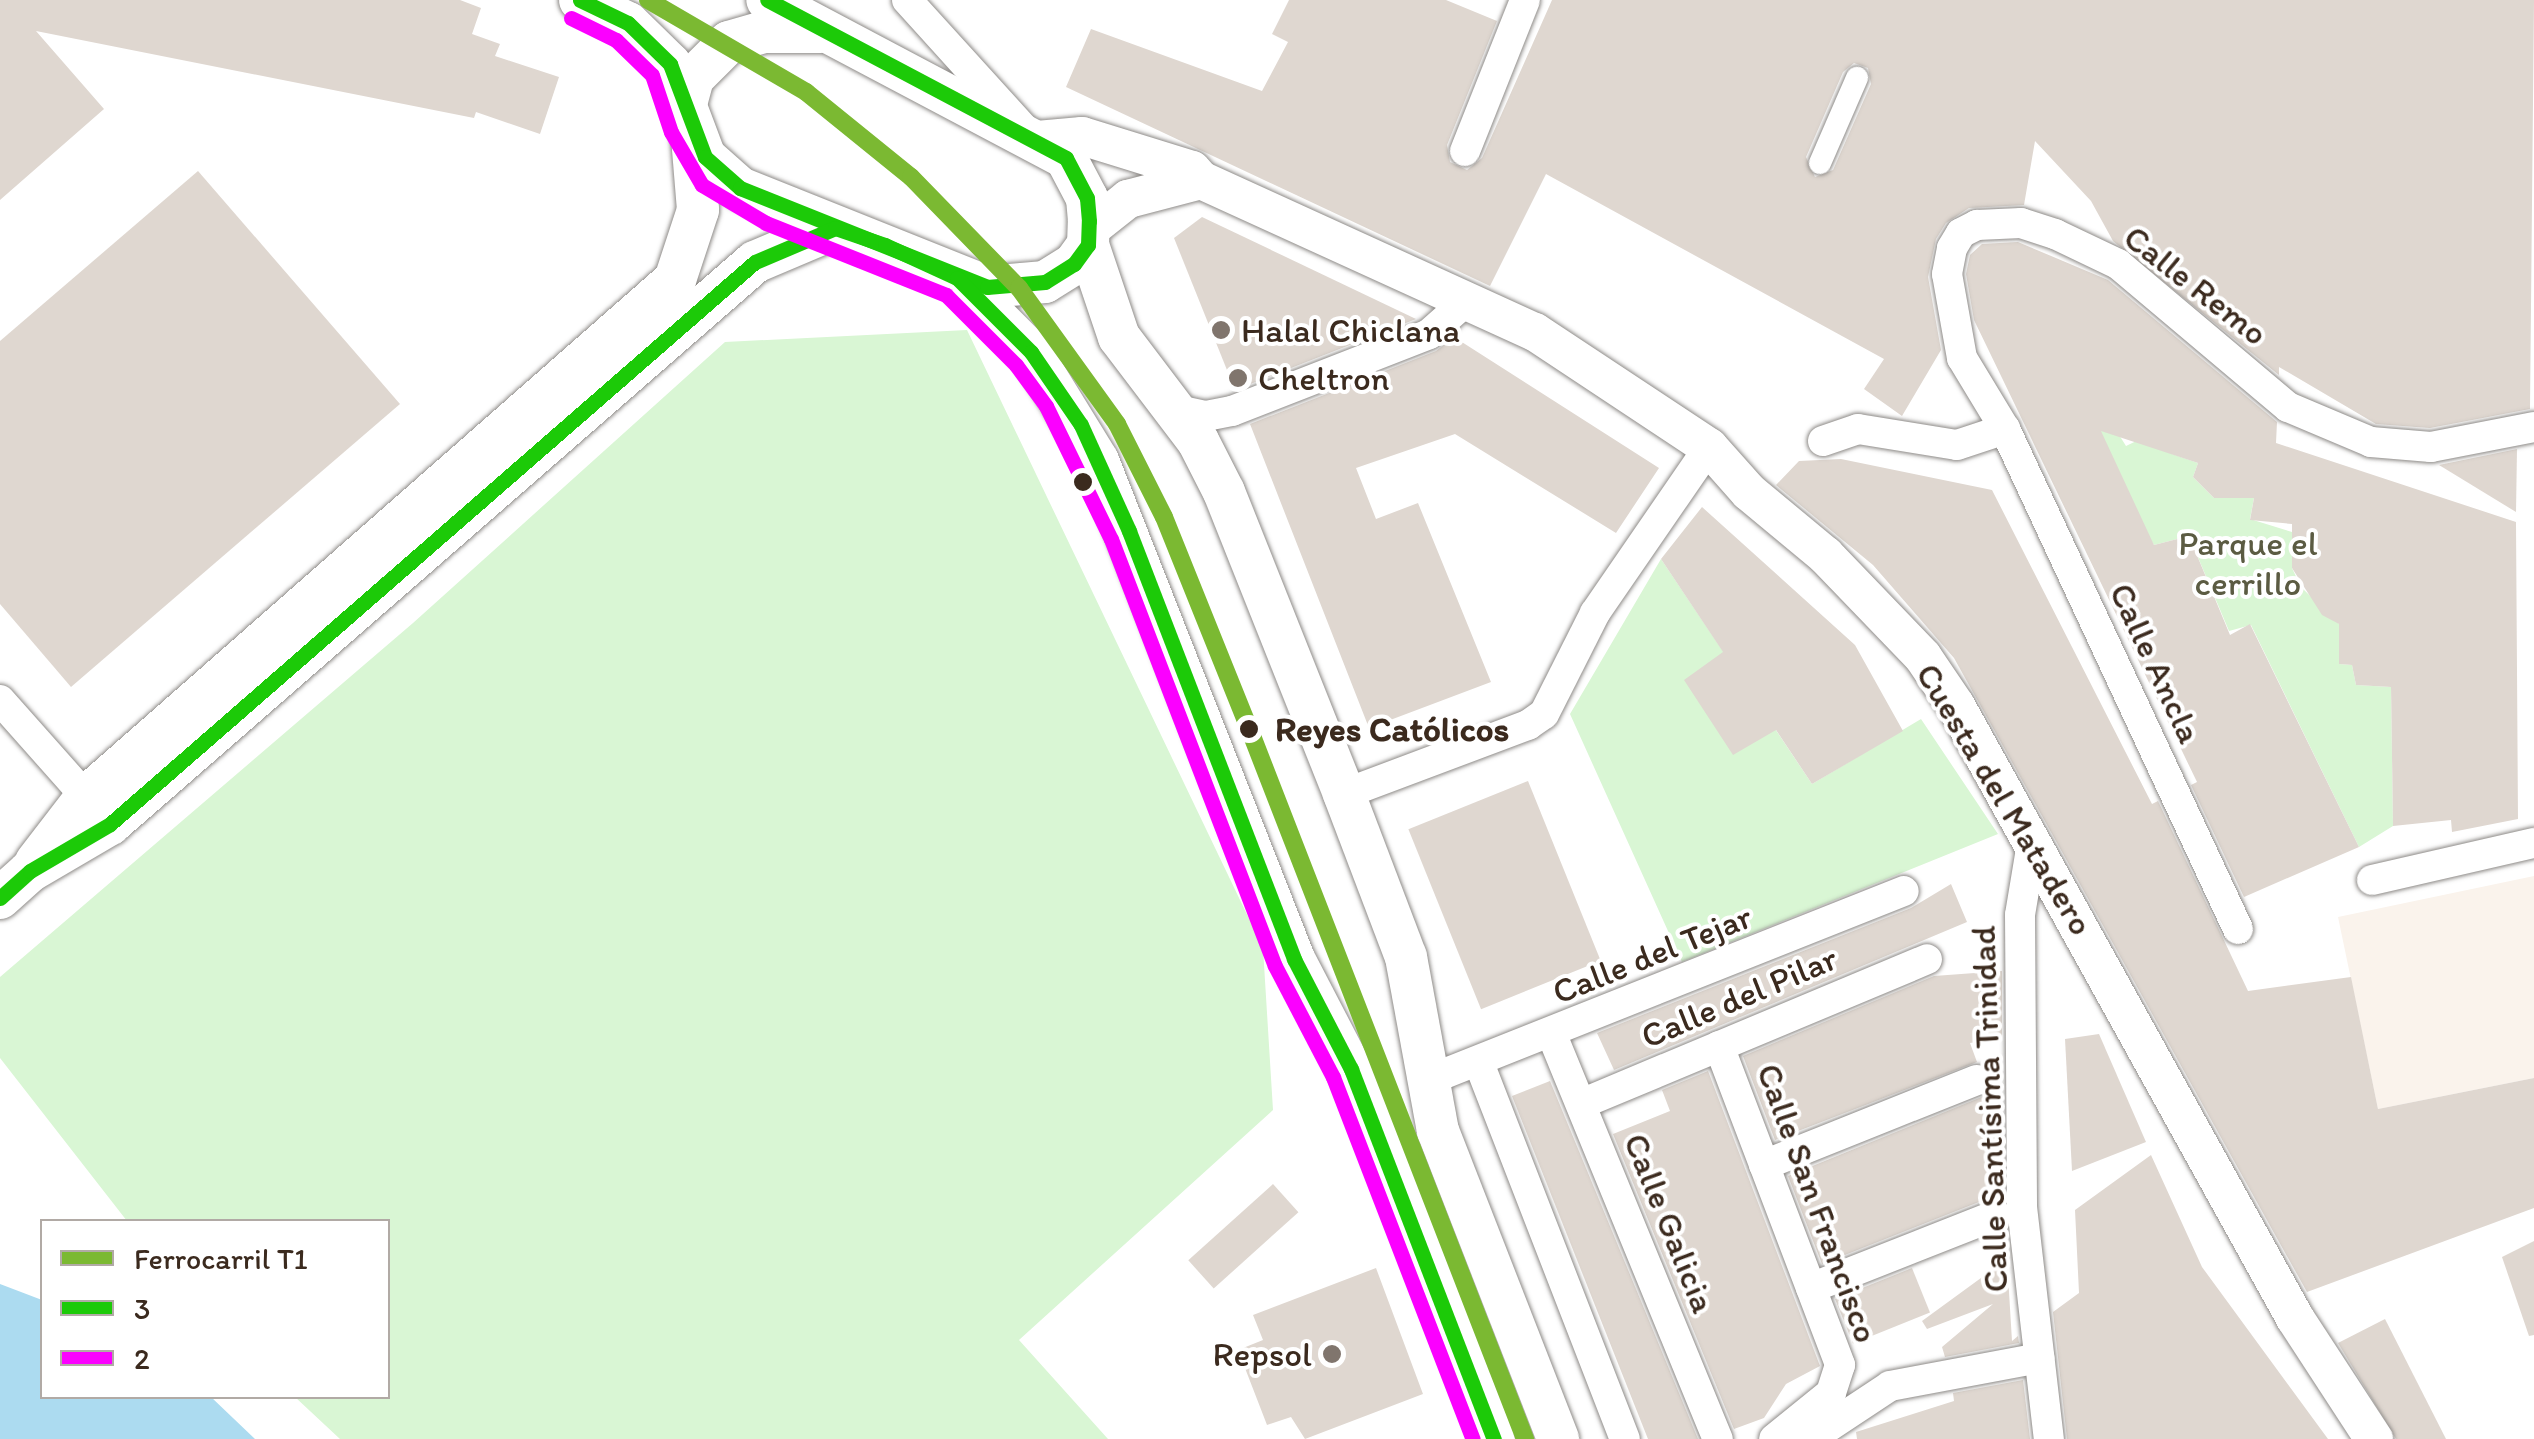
<!DOCTYPE html>
<meta charset="utf-8">
<style>
body{margin:0}
#map{position:relative;width:2534px;height:1439px;overflow:hidden;background:#fff;font-family:Itim,sans-serif}
div>[style]{position:absolute}
[style*='--x']{left:calc(var(--x)*1px);top:calc(var(--y)*1px);width:calc(var(--w)*1px);rotate:calc(var(--a)*1deg)}
.built>*{inset:0;background:#faf3ec}
.green>*{inset:0;background:#d9f6d4}
.water>*{inset:0;background:#acdbf0}
.building>*{inset:0;background:#dfd7d0;transform-origin:0 0}
.roads{filter:drop-shadow(0 0 2px #8e8b88) drop-shadow(0 0 2px #8e8b88)}
.pedestrian>*{height:22px;margin:-11px;padding:0 11px;transform-origin:11px;border-radius:11px;background:#fff}
.minor>*{height:30px;margin:-15px;padding:0 15px;transform-origin:15px;border-radius:15px;background:#fff}
.tertiary>*{height:38px;margin:-19px;padding:0 19px;transform-origin:19px;border-radius:19px;background:#fff}
.secondary>*{height:42px;margin:-21px;padding:0 21px;transform-origin:21px;border-radius:21px;background:#fff}
.bus-1>*{height:15px;margin:-7.5px;padding:0 7.5px;transform-origin:7.5px;border-radius:7.5px;background:#1cca08}
.bus-2>*{height:15px;margin:-7.5px;padding:0 7.5px;transform-origin:7.5px;border-radius:7.5px;background:#fb00ff}
.rail-1>*{height:18px;margin:-9px;padding:0 9px;transform-origin:9px;border-radius:9px;background:#7bb932}
.dots>*{width:28px;height:28px;translate:-50% -50%;box-sizing:border-box;border:5px solid #fff;border-radius:50%}
span{translate:-50% -50%;white-space:nowrap;text-align:center;line-height:1.15;-webkit-text-stroke:8px #fff;paint-order:stroke}
.street-label{font-size:35px;color:#3b2a1e}
.poi-label{font-size:35px;color:#3b2a1e}
.left{translate:0 -50%;text-align:left}
.right{translate:-100% -50%;text-align:right}
.park-label{font-size:35px;color:#5b5b42}
.stop-label{font-size:35px;color:#3b2a1e;font-weight:700}
.legend{position:absolute;left:40px;top:1219px;width:350px;height:180px;box-sizing:border-box;background:#fff;border:2px solid #b1aaa5;margin:0;padding:12px 18px;list-style:none;font-size:30px;color:#3b2a1e}
.legend li{display:flex;align-items:center;gap:20px;height:50px}
.legend b{width:50px;border:2px solid #b1aaa5}
</style>
<div id="map">
<div class="built">
<i style="clip-path:polygon(2534px 876px,2534px 1078px,2378px 1109px,2338px 917px)"></i>
</div>
<div class="green">
<i style="clip-path:polygon(967px 330px,1263px 948px,1273px 1110px,1019px 1340px,1108px 1439px,340px 1439px,295px 1397px,388px 1396px,388px 1222px,127px 1221px,0 1058px,0 977px,413px 623px,725px 342px)"></i>
<i style="clip-path:polygon(2101px 406px,2126px 446px,2161px 429px,2172px 454px,2198px 463px,2193px 477px,2214px 498px,2254px 498px,2250px 519px,2292px 532px,2292px 568px,2301px 587px,2339px 624px,2339px 664px,2352px 665px,2356px 685px,2391px 687px,2393px 826px,2359px 847px,2251px 625px,2229px 631px,2189px 536px,2154px 545px,2076px 417px)"></i>
<i style="clip-path:polygon(1661px 559px,1812px 784px,1921px 719px,1998px 834px,1682px 962px,1570px 714px)"></i>
</div>
<div class="water">
<i style="clip-path:polygon(0 1284px,42px 1300px,42px 1396px,211px 1397px,255px 1439px,0 1439px)"></i>
</div>
<div class="building">
<i style="clip-path:polygon(0 0,460px 0,481px 8px,472px 34px,500px 44px,495px 56px,559px 77px,540px 134px,476px 112px,474px 118px,36px 31px,104px 109px,0 200px)"></i>
<i style="clip-path:polygon(evenodd,1289px 0,1446px 0,1497px 21px,1447px 145px,1450px 162px,1467px 170px,1482px 158px,1552px 0,2534px 0,2530px 409px,2430px 428px,2376px 424px,2279px 367px,2279px 375px,2113px 241px,2091px 201px,2035px 141px,2024px 205px,1969px 208px,1946px 223px,1936px 239px,1928px 277px,1941px 350px,1902px 416px,1864px 389px,1884px 359px,1546px 174px,1490px 286px,1066px 87px,1091px 29px,1262px 91px,1288px 42px,1272px 34px,1289px 0,1854px 63px,1868px 68px,1871px 84px,1833px 170px,1815px 177px,1806px 157px,1843px 72px,1854px 63px)"></i>
<i style="clip-path:polygon(198px 171px,400px 404px,71px 687px,0 604px,0 341px)"></i>
<i style="clip-path:polygon(1202px 217px,1416px 319px,1235px 390px,1174px 238px)"></i>
<i style="clip-path:polygon(2018px 242px,2108px 280px,2277px 422px,2276px 443px,2516px 522px,2518px 819px,2452px 832px,2451px 820px,2393px 826px,2391px 687px,2356px 685px,2352px 665px,2339px 664px,2339px 624px,2322px 615px,2292px 568px,2292px 524px,2250px 520px,2254px 498px,2214px 498px,2193px 477px,2198px 463px,2101px 431px,2154px 545px,2189px 536px,2230px 635px,2250px 624px,2359px 847px,2244px 897px,2191px 785px,2197px 782px,1974px 320px,1966px 274px,1970px 255px,1982px 244px)"></i>
<i style="clip-path:polygon(1454px 337px,1659px 468px,1616px 533px,1455px 434px,1356px 468px,1376px 519px,1418px 503px,1491px 682px,1369px 728px,1250px 424px,1436px 351px)"></i>
<i style="clip-path:polygon(2517px 449px,2516px 512px,2439px 465px)"></i>
<i style="clip-path:polygon(1841px 459px,1992px 490px,2152px 804px,2158px 801px,2248px 991px,2351px 977px,2378px 1109px,2534px 1078px,2534px 1208px,2307px 1292px,1954px 658px,1873px 565px,1776px 485px,1799px 461px)"></i>
<i style="clip-path:polygon(1702px 507px,1855px 645px,1903px 731px,1812px 784px,1776px 730px,1733px 755px,1684px 680px,1723px 652px,1661px 559px)"></i>
<i style="left:1528px;top:781px;width:194px;height:129px;rotate:68deg"></i>
<i style="clip-path:polygon(1951px 884px,1967px 922px,1614px 1070px,1597px 1033px,1911px 908px)"></i>
<i style="clip-path:polygon(2002px 971px,2002px 1038px,1970px 1043px,1977px 1062px,1775px 1140px,1743px 1056px,1934px 976px)"></i>
<i style="clip-path:polygon(2099px 1034px,2146px 1142px,2072px 1171px,2065px 1039px)"></i>
<i style="clip-path:polygon(1708px 1071px,1820px 1366px,1786px 1384px,1764px 1418px,1734px 1429px,1613px 1134px,1670px 1111px,1662px 1090px)"></i>
<i style="clip-path:polygon(1550px 1081px,1698px 1439px,1648px 1439px,1512px 1096px)"></i>
<i style="clip-path:polygon(1989px 1094px,2000px 1121px,1993px 1171px,2003px 1198px,1989px 1198px,1822px 1264px,1788px 1176px)"></i>
<i style="clip-path:polygon(2151px 1155px,2202px 1267px,2328px 1439px,2067px 1439px,2053px 1312px,2079px 1293px,2075px 1210px)"></i>
<i style="left:1273px;top:1184px;width:38px;height:114px;rotate:48deg"></i>
<i style="clip-path:polygon(2534px 1241px,2534px 1335px,2529px 1336px,2502px 1257px)"></i>
<i style="clip-path:polygon(2007px 1259px,2012px 1341px,2018px 1336px,2019px 1343px,1945px 1357px,1942px 1347px,1993px 1304px,1927px 1329px,1922px 1321px)"></i>
<i style="clip-path:polygon(1376px 1268px,1423px 1394px,1305px 1439px,1291px 1417px,1267px 1425px,1238px 1350px,1263px 1340px,1253px 1315px)"></i>
<i style="left:1912px;top:1268px;width:48px;height:83px;rotate:68deg"></i>
<i style="clip-path:polygon(2385px 1319px,2446px 1439px,2396px 1439px,2338px 1343px)"></i>
<i style="clip-path:polygon(2023px 1380px,2030px 1439px,1857px 1439px,1856px 1432px,1954px 1401px,1953px 1393px)"></i>
</div>
<div class="roads">
<div class="pedestrian">
<i style="--x:1820;--y:163;--w:93;--a:-66.5"></i>
</div>
<div class="minor">
<i style="--x:907;--y:0;--w:176;--a:47.8"></i>
<i style="--x:1465;--y:151;--w:162;--a:-68.3"></i>
<i style="--x:1168;--y:408;--w:39;--a:12"></i>
<i style="--x:1206;--y:416;--w:26;--a:-11"></i>
<i style="--x:1232;--y:411;--w:212;--a:-21.3"></i>
<i style="--x:1429;--y:334;--w:48;--a:-41.6"></i>
<i style="--x:1823;--y:441;--w:37;--a:-19"></i>
<i style="--x:1858;--y:429;--w:100;--a:9.2"></i>
<i style="--x:1957;--y:445;--w:51;--a:-18.4"></i>
<i style="--x:0;--y:700;--w:130;--a:48.4"></i>
<i style="--x:1344;--y:794;--w:197;--a:-20.6"></i>
<i style="--x:1528;--y:725;--w:19;--a:-35"></i>
<i style="--x:1544;--y:714;--w:113;--a:-63.2"></i>
<i style="--x:1595;--y:613;--w:201;--a:-55.5"></i>
<i style="--x:2033;--y:837;--w:79;--a:99.5"></i>
<i style="--x:2020;--y:915;--w:292;--a:89.6"></i>
<i style="--x:2022;--y:1207;--w:234;--a:83.4"></i>
<i style="--x:2372;--y:880;--w:166;--a:-12.9"></i>
<i style="--x:2238;--y:929;--w:552;--a:-114.99"></i>
<i style="--x:2005;--y:429;--w:83;--a:-121.2"></i>
<i style="--x:1962;--y:358;--w:85;--a:-100.1"></i>
<i style="--x:1947;--y:274;--w:26;--a:-79"></i>
<i style="--x:1952;--y:248;--w:17;--a:-59"></i>
<i style="--x:1961;--y:233;--w:18;--a:-27"></i>
<i style="--x:1977;--y:225;--w:44;--a:-2.6"></i>
<i style="--x:2021;--y:223;--w:36;--a:18"></i>
<i style="--x:2055;--y:234;--w:70;--a:25.5"></i>
<i style="--x:2118;--y:264;--w:222;--a:40.1"></i>
<i style="--x:2288;--y:407;--w:90;--a:22.9"></i>
<i style="--x:2371;--y:442;--w:60;--a:4.8"></i>
<i style="--x:2431;--y:447;--w:105;--a:-11"></i>
<i style="--x:1552;--y:1035;--w:437;--a:67.7"></i>
<i style="--x:1719;--y:1046;--w:341;--a:69.2"></i>
<i style="--x:1840;--y:1365;--w:29;--a:108"></i>
<i style="--x:1831;--y:1393;--w:73;--a:141.1"></i>
<i style="--x:1479;--y:1063;--w:403;--a:68.8"></i>
<i style="--x:1426;--y:1081;--w:514;--a:-21.68"></i>
<i style="--x:1581;--y:1104;--w:375;--a:-22.7"></i>
<i style="--x:1764;--y:1165;--w:229;--a:-21.8"></i>
<i style="--x:1811;--y:1288;--w:199;--a:-21.5"></i>
<i style="--x:1810;--y:1439;--w:96;--a:-33.5"></i>
<i style="--x:1890;--y:1386;--w:152;--a:-10.6"></i>
</div>
<div class="tertiary">
<i style="--x:1037;--y:140;--w:45;--a:-5.1"></i>
<i style="--x:1082;--y:136;--w:115;--a:17.2"></i>
<i style="--x:1192;--y:170;--w:13;--a:48"></i>
<i style="--x:1201;--y:180;--w:367;--a:24.5"></i>
<i style="--x:1535;--y:332;--w:209;--a:33.5"></i>
<i style="--x:1709;--y:447;--w:60;--a:48.4"></i>
<i style="--x:1749;--y:492;--w:99;--a:39.7"></i>
<i style="--x:1825;--y:555;--w:141;--a:46.1"></i>
<i style="--x:1923;--y:657;--w:59;--a:56"></i>
<i style="--x:1956;--y:706;--w:700;--a:61.02"></i>
<i style="--x:2295;--y:1318;--w:145;--a:56.9"></i>
<i style="--x:1089;--y:230;--w:50;--a:-38.5"></i>
<i style="--x:1128;--y:199;--w:75;--a:-14.6"></i>
</div>
<div class="secondary">
<i style="--x:580;--y:0;--w:53;--a:25.6"></i>
<i style="--x:628;--y:23;--w:59;--a:44.3"></i>
<i style="--x:670;--y:64;--w:99;--a:69.4"></i>
<i style="--x:705;--y:157;--w:47;--a:41.5"></i>
<i style="--x:740;--y:188;--w:266;--a:21.8"></i>
<i style="--x:987;--y:287;--w:58;--a:-4.9"></i>
<i style="--x:1045;--y:282;--w:34;--a:-32"></i>
<i style="--x:1074;--y:264;--w:24;--a:-54"></i>
<i style="--x:1088;--y:245;--w:24;--a:-88"></i>
<i style="--x:1089;--y:221;--w:23;--a:-95"></i>
<i style="--x:1087;--y:198;--w:45;--a:-117.7"></i>
<i style="--x:1066;--y:158;--w:338;--a:-152.1"></i>
<i style="--x:685;--y:108;--w:31;--a:-75"></i>
<i style="--x:693;--y:78;--w:51;--a:-45"></i>
<i style="--x:729;--y:42;--w:37;--a:-16"></i>
<i style="--x:765;--y:32;--w:55;--a:0"></i>
<i style="--x:1088;--y:245;--w:97;--a:71.4"></i>
<i style="--x:1119;--y:337;--w:131;--a:52.8"></i>
<i style="--x:1198;--y:441;--w:57;--a:63"></i>
<i style="--x:1224;--y:492;--w:325;--a:68.3"></i>
<i style="--x:1344;--y:794;--w:174;--a:69.2"></i>
<i style="--x:1406;--y:957;--w:177;--a:79.6"></i>
<i style="--x:1438;--y:1131;--w:331;--a:68.7"></i>
<i style="--x:957;--y:278;--w:105;--a:45"></i>
<i style="--x:1031;--y:352;--w:128;--a:58.4"></i>
<i style="--x:1098;--y:461;--w:535;--a:68.52"></i>
<i style="--x:1294;--y:959;--w:124;--a:62.6"></i>
<i style="--x:1351;--y:1069;--w:397;--a:68.9"></i>
<i style="--x:36;--y:862;--w:82;--a:-52.4"></i>
<i style="--x:86;--y:797;--w:784;--a:-41.28"></i>
<i style="--x:675;--y:280;--w:74;--a:-71.8"></i>
<i style="--x:698;--y:210;--w:73;--a:-94.7"></i>
<i style="--x:0;--y:898;--w:40;--a:-42"></i>
<i style="--x:30;--y:871;--w:93;--a:-30.4"></i>
<i style="--x:110;--y:824;--w:855;--a:-41.07"></i>
<i style="--x:755;--y:262;--w:87;--a:-23"></i>
</div>
</div>
<div class="bus-1">
<i style="--x:580;--y:0;--w:53;--a:25.6"></i>
<i style="--x:628;--y:23;--w:59;--a:44.3"></i>
<i style="--x:670;--y:64;--w:99;--a:69.4"></i>
<i style="--x:705;--y:157;--w:47;--a:41.5"></i>
<i style="--x:740;--y:188;--w:266;--a:21.8"></i>
<i style="--x:987;--y:287;--w:58;--a:-4.9"></i>
<i style="--x:1045;--y:282;--w:34;--a:-32"></i>
<i style="--x:1074;--y:264;--w:24;--a:-54"></i>
<i style="--x:1088;--y:245;--w:24;--a:-88"></i>
<i style="--x:1089;--y:221;--w:23;--a:-95"></i>
<i style="--x:1087;--y:198;--w:45;--a:-117.7"></i>
<i style="--x:1066;--y:158;--w:338;--a:-152.1"></i>
<i style="--x:0;--y:898;--w:40;--a:-42"></i>
<i style="--x:30;--y:871;--w:93;--a:-30.4"></i>
<i style="--x:110;--y:824;--w:855;--a:-41.07"></i>
<i style="--x:755;--y:262;--w:87;--a:-23"></i>
<i style="--x:835;--y:228;--w:53;--a:18.8"></i>
<i style="--x:885;--y:245;--w:79;--a:24.6"></i>
<i style="--x:957;--y:278;--w:105;--a:45"></i>
<i style="--x:1031;--y:352;--w:88;--a:55.6"></i>
<i style="--x:1081;--y:425;--w:116;--a:65.6"></i>
<i style="--x:1129;--y:531;--w:459;--a:68.9"></i>
<i style="--x:1294;--y:959;--w:124;--a:62.6"></i>
<i style="--x:1351;--y:1069;--w:397;--a:68.9"></i>
</div>
<div class="bus-2">
<i style="--x:571;--y:18;--w:50;--a:26.1"></i>
<i style="--x:616;--y:40;--w:50;--a:44.2"></i>
<i style="--x:652;--y:75;--w:60;--a:71.6"></i>
<i style="--x:671;--y:132;--w:61;--a:59.7"></i>
<i style="--x:702;--y:185;--w:74;--a:30.7"></i>
<i style="--x:766;--y:223;--w:194;--a:21.8"></i>
<i style="--x:946;--y:295;--w:99;--a:45"></i>
<i style="--x:1016;--y:365;--w:51;--a:53.8"></i>
<i style="--x:1046;--y:406;--w:148;--a:64"></i>
<i style="--x:1111;--y:539;--w:457;--a:69"></i>
<i style="--x:1275;--y:966;--w:125;--a:62.4"></i>
<i style="--x:1333;--y:1077;--w:388;--a:68.9"></i>
</div>
<div class="rail-1">
<i style="--x:648;--y:0;--w:183;--a:30.2"></i>
<i style="--x:806;--y:92;--w:135;--a:39"></i>
<i style="--x:911;--y:177;--w:155;--a:45.8"></i>
<i style="--x:1019;--y:288;--w:168;--a:54.2"></i>
<i style="--x:1117;--y:424;--w:104;--a:63.2"></i>
<i style="--x:1164;--y:517;--w:227;--a:68.1"></i>
<i style="--x:1249;--y:728;--w:763;--a:68.78"></i>
</div>
<div class="dots">
<i style="left:1221px;top:330px;background:#80756d"></i>
<i style="left:1238px;top:378px;background:#80756d"></i>
<i style="left:1083px;top:482px;background:#3b2a1e"></i>
<i style="left:1249px;top:729px;background:#3b2a1e"></i>
<i style="left:1332px;top:1354px;background:#80756d"></i>
</div>
<div class="street-label">
<span style="left:2196px;top:285px;rotate:38deg">Calle Remo</span>
<span style="left:2156px;top:663px;rotate:65deg">Calle Ancla</span>
<span style="left:2005px;top:799px;rotate:59deg">Cuesta del Matadero</span>
<span style="left:1652px;top:954px;rotate:-22deg">Calle del Tejar</span>
<span style="left:1739px;top:997px;rotate:-23deg">Calle del Pilar</span>
<span style="left:1989px;top:1109px;rotate:-92deg">Calle Santísima Trinidad</span>
<span style="left:1818px;top:1203px;rotate:70deg">Calle San Francisco</span>
<span style="left:1670px;top:1223px;rotate:68deg">Calle Galicia</span>
</div>
<div class="poi-label">
<span class="left" style="left:1241px;top:330px">Halal Chiclana</span>
<span class="left" style="left:1258px;top:378px">Cheltron</span>
<span class="right" style="left:1312px;top:1354px">Repsol</span>
</div>
<div class="park-label">
<span style="left:2248px;top:563px">Parque el<br>cerrillo</span>
</div>
<div class="stop-label">
<span class="left" style="left:1275px;top:729px">Reyes Católicos</span>
</div>
<ul class="legend">
<li><b style="height:12px;background:#7bb932"></b>Ferrocarril T1</li>
<li><b style="height:12px;background:#1cca08"></b>3</li>
<li><b style="height:12px;background:#fb00ff"></b>2</li>
</ul>
</div>
